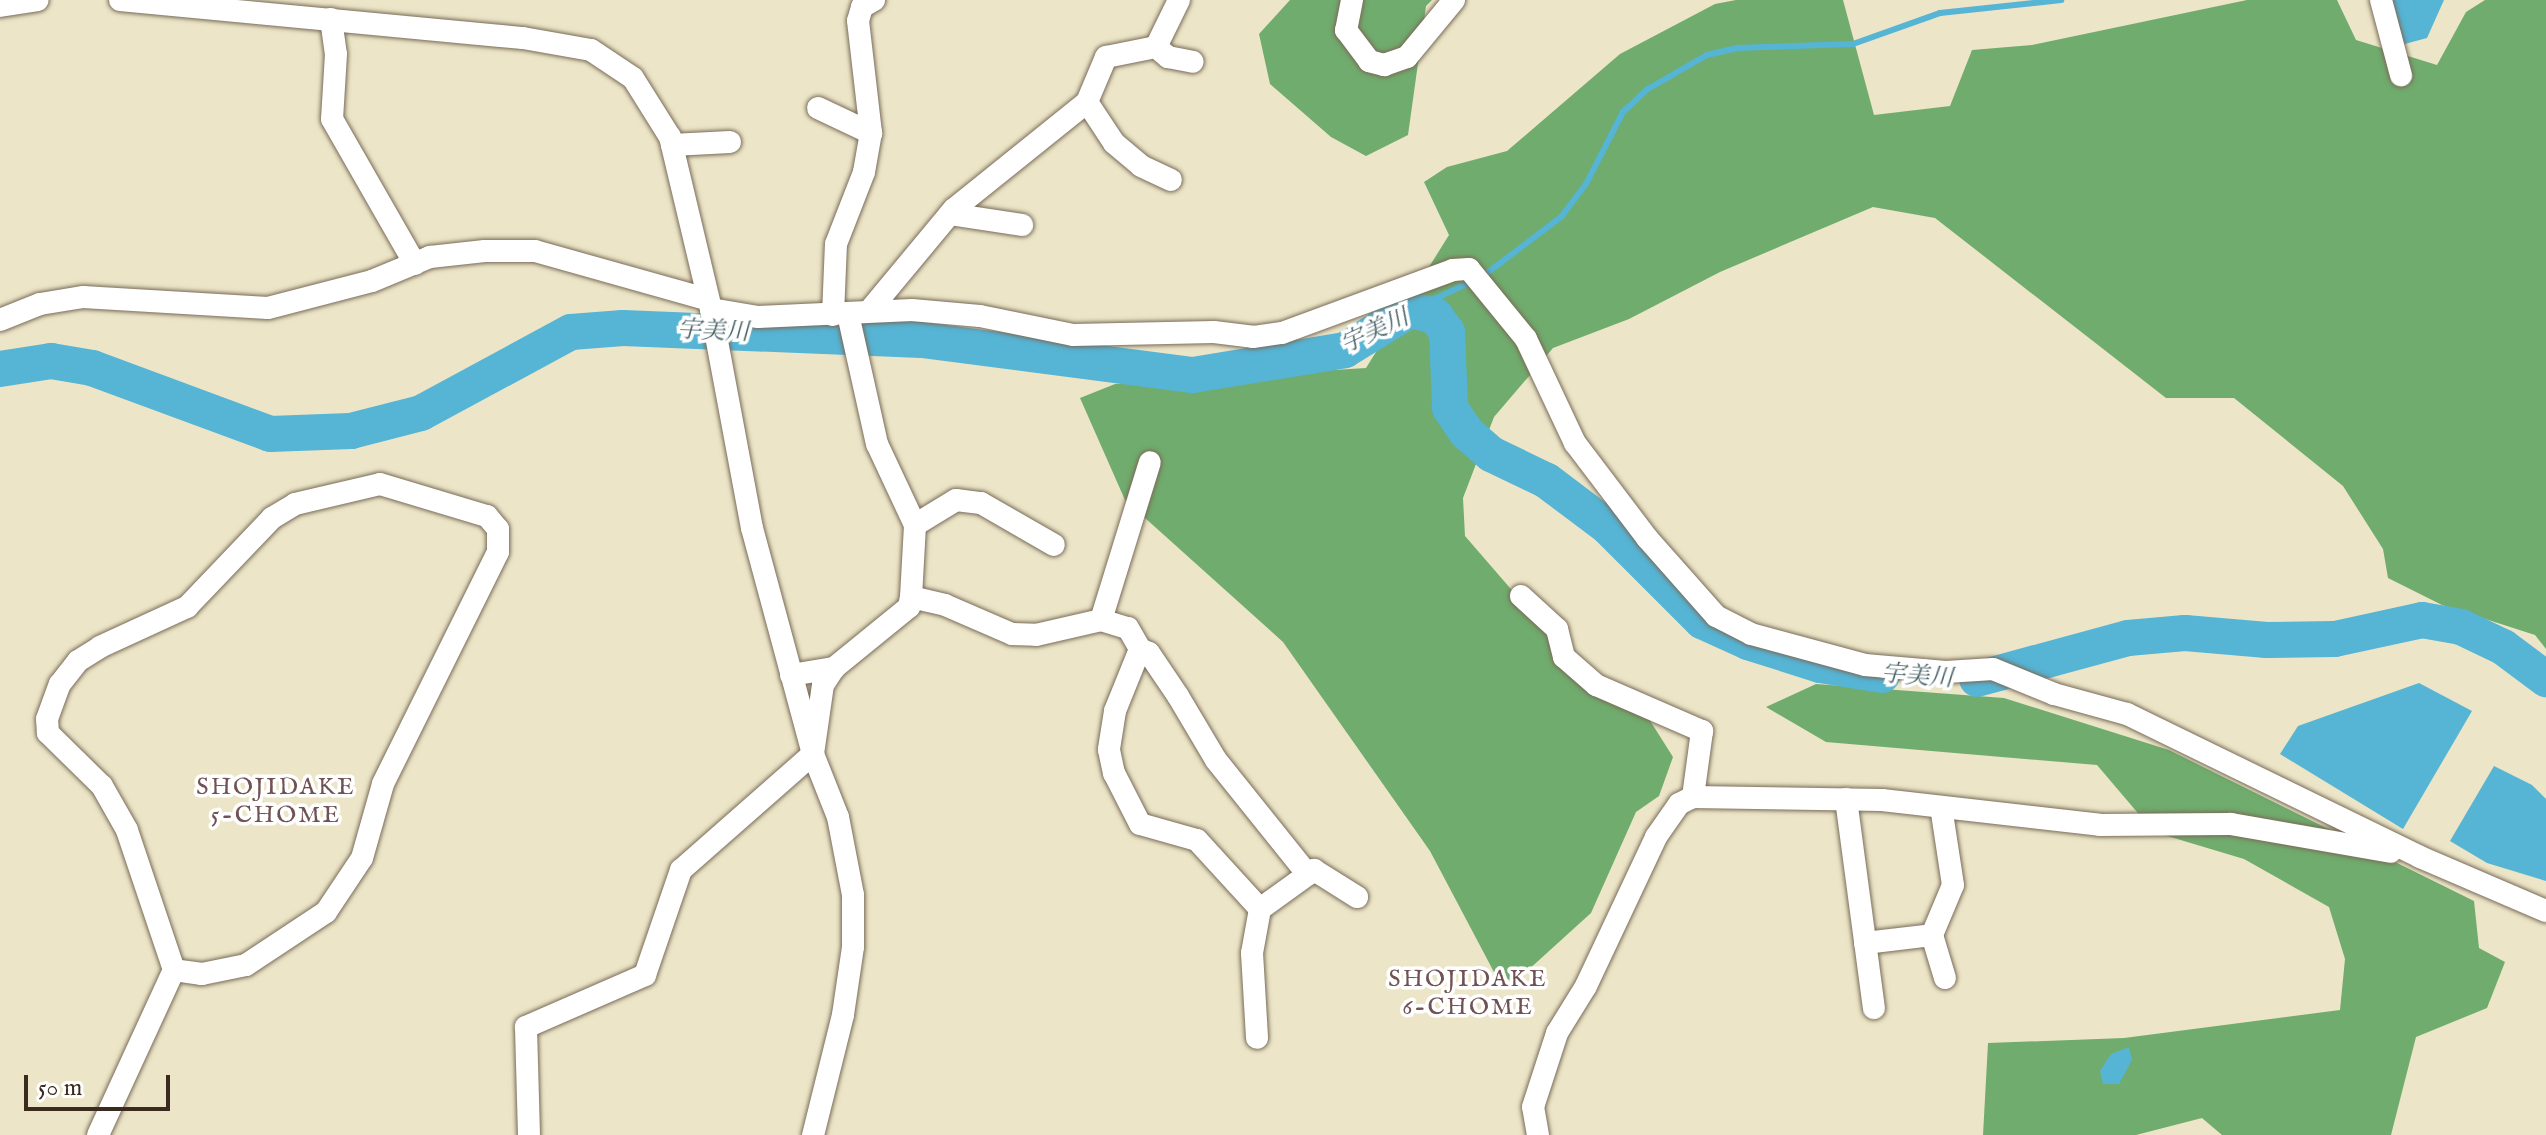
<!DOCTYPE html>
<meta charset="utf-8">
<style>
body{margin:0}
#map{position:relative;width:2546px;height:1135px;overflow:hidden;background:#ece5c7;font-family:"IM FELL English","Noto Serif JP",serif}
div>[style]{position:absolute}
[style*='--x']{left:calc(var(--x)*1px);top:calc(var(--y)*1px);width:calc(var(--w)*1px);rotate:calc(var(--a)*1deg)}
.forest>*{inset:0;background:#70ac6d}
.water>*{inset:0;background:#56b4d5}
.stream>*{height:6px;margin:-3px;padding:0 3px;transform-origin:3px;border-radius:3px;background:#56b4d5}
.river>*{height:36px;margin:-18px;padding:0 18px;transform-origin:18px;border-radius:18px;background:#56b4d5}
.roads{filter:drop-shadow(0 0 2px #796b59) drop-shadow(0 0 2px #796b59)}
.minor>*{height:22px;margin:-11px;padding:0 11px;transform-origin:11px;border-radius:11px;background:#fff}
span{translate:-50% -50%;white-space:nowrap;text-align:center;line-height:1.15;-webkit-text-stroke:7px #fff;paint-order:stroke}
.water-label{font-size:24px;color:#466167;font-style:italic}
.neighbourhood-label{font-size:24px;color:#715254;letter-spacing:2px}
.scale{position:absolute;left:24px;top:1075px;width:146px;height:36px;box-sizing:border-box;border:4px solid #3b2a1e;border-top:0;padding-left:10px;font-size:24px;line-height:28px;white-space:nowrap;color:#3b2a1e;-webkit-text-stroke:6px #fff;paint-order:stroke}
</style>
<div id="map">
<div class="forest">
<i style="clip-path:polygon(1290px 0,1432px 0,1426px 6px,1408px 135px,1366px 156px,1331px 137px,1270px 84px,1259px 34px)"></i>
<i style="clip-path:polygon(1736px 0,1843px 0,1874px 115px,1950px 106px,1972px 50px,2032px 45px,2247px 0,2337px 0,2356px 40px,2437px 65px,2466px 12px,2485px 0,2546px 0,2546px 649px,2535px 635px,2442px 605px,2388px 578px,2383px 549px,2343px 486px,2234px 398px,2166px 398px,1935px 218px,1873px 207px,1720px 272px,1629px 319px,1553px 348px,1494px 417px,1463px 498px,1465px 536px,1587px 677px,1649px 719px,1673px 757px,1659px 796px,1636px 812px,1591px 913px,1515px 982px,1495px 974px,1430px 851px,1283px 642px,1125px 500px,1080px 398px,1115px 384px,1366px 368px,1449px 235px,1424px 182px,1447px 167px,1507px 151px,1620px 54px,1715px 4px)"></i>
<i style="clip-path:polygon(1816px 684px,2004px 698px,2169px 750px,2474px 901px,2479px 948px,2505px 962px,2487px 1008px,2416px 1037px,2391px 1135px,2222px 1135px,2202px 1118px,2136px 1135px,1983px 1135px,1988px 1043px,2124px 1038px,2340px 1010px,2345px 959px,2329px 907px,2244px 859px,2154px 832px,2097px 765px,1826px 742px,1766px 707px)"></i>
</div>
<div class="water">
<i style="clip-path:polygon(2374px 0,2444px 0,2427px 38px,2401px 45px)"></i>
<i style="clip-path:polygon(2419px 683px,2472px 711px,2403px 829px,2280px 754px,2298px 726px)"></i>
<i style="clip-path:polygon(2494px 766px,2532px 785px,2546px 799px,2546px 881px,2487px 863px,2450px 841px)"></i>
<i style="clip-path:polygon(2129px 1047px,2132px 1060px,2119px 1084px,2103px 1084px,2100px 1071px,2111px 1054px)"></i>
</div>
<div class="stream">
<i style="--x:1483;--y:276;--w:98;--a:-37.1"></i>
<i style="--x:1561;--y:217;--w:41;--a:-52.9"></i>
<i style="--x:1586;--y:184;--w:81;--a:-62.8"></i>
<i style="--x:1623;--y:112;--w:34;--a:-43"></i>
<i style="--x:1648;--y:89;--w:68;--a:-30"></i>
<i style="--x:1707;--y:55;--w:31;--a:-13"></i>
<i style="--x:1737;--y:48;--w:116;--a:-2"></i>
<i style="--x:1853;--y:44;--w:92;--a:-19.6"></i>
<i style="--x:1940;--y:13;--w:122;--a:-6.1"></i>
<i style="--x:1410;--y:310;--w:69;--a:-24.7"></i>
</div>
<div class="river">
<i style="--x:0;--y:369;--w:52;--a:-8.9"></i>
<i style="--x:51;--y:361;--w:42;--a:9.7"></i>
<i style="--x:92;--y:368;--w:190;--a:20.3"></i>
<i style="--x:270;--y:434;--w:81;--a:-2.1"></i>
<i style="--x:351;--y:431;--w:72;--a:-14.4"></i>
<i style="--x:421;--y:413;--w:170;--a:-28.4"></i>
<i style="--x:571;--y:332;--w:52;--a:-4.4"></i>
<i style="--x:623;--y:328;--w:299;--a:2.3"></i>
<i style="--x:922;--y:340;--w:273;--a:7.4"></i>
<i style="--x:1193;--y:375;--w:154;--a:-9.3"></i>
<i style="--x:1345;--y:350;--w:76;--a:-31.6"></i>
<i style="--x:1410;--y:310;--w:26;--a:13"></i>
<i style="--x:1435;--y:316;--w:20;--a:53"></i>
<i style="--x:1447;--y:332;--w:76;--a:87.7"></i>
<i style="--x:1450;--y:408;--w:30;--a:56"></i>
<i style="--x:1467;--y:433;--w:32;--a:41"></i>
<i style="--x:1491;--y:454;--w:62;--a:25.7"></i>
<i style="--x:1547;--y:481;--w:76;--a:37"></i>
<i style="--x:1608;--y:527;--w:133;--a:45"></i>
<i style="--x:1702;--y:621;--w:51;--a:24.5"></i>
<i style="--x:1748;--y:642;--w:76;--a:17.7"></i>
<i style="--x:1820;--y:665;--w:63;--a:9.2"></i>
<i style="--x:1977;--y:679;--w:156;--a:-15.2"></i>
<i style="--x:2128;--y:638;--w:57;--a:-5"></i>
<i style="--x:2185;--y:633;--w:82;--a:4.9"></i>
<i style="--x:2267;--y:640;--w:68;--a:-0.8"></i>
<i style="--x:2335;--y:639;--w:89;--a:-12.3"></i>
<i style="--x:2422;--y:620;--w:40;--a:10"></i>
<i style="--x:2461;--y:627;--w:47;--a:25.5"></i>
<i style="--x:2503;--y:647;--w:54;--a:36.7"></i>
</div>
<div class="roads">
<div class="minor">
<i style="--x:120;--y:0;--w:405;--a:5.4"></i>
<i style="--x:523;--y:38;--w:69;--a:10"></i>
<i style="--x:591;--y:50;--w:50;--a:33.7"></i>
<i style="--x:633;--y:78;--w:70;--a:57.9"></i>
<i style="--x:670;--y:137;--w:177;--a:76.6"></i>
<i style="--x:711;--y:309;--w:223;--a:79.4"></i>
<i style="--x:752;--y:528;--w:234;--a:74.9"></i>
<i style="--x:813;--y:754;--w:68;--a:68.4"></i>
<i style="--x:838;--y:817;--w:79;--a:79.1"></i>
<i style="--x:853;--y:895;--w:52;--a:90"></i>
<i style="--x:853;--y:947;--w:69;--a:98.4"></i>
<i style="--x:843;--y:1015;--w:124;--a:104"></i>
<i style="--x:1352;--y:0;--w:31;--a:101"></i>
<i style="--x:1346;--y:30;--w:39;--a:53"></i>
<i style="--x:1369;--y:61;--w:16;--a:15"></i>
<i style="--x:1384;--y:65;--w:24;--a:-19"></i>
<i style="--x:1407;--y:57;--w:74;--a:-50.5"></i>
<i style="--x:2381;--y:0;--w:78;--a:75.1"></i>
<i style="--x:0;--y:6;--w:38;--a:-9"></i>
<i style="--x:331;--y:19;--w:35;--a:82"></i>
<i style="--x:336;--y:54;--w:65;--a:93.5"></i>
<i style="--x:332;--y:119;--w:167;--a:60.2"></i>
<i style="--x:1156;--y:47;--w:16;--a:40"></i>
<i style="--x:1168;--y:57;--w:25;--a:11"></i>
<i style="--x:1087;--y:102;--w:49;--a:56.6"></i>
<i style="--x:1114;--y:143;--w:35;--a:40"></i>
<i style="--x:1141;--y:166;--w:33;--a:25"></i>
<i style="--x:818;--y:108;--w:59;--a:25.3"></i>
<i style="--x:672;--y:145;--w:58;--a:-3"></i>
<i style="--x:950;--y:214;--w:73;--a:8.7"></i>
<i style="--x:711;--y:309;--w:48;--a:9.7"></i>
<i style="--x:758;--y:317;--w:154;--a:-2.6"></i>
<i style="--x:912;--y:310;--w:68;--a:5"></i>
<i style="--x:980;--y:316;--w:95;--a:11.5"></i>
<i style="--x:1073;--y:335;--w:141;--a:-1.2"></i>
<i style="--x:1214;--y:332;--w:39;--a:7"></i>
<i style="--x:1253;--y:337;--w:29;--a:-8"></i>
<i style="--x:1282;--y:333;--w:182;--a:-20.2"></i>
<i style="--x:1453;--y:270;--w:16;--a:-4"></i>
<i style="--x:1469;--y:269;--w:90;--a:50.8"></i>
<i style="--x:1526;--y:339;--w:115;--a:64.8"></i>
<i style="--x:1575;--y:443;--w:119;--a:52.8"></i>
<i style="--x:1647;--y:538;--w:104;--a:48.5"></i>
<i style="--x:1716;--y:616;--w:39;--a:27"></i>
<i style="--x:1751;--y:634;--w:118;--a:15.2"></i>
<i style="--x:1865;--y:665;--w:81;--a:4.9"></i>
<i style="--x:1946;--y:672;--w:47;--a:-3.7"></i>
<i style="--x:1993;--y:669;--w:66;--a:22.3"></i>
<i style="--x:2054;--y:694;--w:76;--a:15.3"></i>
<i style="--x:2127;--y:714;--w:326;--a:26"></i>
<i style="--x:2420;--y:857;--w:137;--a:23.2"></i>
<i style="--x:870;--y:310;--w:131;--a:-50.3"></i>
<i style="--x:954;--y:209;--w:171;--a:-38.8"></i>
<i style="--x:1087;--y:102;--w:49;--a:-67.1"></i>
<i style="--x:1106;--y:57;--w:51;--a:-11.3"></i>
<i style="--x:1156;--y:47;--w:52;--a:-63.9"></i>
<i style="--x:833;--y:315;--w:71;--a:-87.6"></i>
<i style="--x:836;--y:244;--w:77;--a:-68.7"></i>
<i style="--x:864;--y:172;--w:40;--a:-80"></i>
<i style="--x:871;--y:133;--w:113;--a:-96.6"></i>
<i style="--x:858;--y:21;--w:15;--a:-74"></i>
<i style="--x:862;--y:7;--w:14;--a:-30"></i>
<i style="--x:0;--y:320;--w:43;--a:-21.8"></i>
<i style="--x:40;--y:304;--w:44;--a:-9.2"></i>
<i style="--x:83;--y:297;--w:185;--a:3.4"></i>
<i style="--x:268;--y:308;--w:107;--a:-14.6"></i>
<i style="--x:372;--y:281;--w:63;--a:-22.5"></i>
<i style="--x:430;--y:257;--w:55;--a:-6.2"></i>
<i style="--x:485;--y:251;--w:50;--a:0"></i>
<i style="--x:535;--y:251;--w:178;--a:15.7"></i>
<i style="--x:380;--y:484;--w:112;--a:16.7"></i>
<i style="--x:487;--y:516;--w:17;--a:50"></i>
<i style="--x:498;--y:529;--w:23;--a:90"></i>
<i style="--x:498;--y:552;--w:259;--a:116.4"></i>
<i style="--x:383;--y:784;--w:77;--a:105.8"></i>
<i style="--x:362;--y:858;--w:65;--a:123.7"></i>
<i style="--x:326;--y:912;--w:96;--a:146.5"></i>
<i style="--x:246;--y:965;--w:45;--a:168.4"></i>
<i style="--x:202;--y:974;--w:28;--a:-172"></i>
<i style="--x:174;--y:970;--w:148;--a:-108.6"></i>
<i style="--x:127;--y:830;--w:51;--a:-119.6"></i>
<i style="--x:102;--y:786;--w:76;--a:-135.5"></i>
<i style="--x:48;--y:733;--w:14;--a:-94"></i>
<i style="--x:47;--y:719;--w:37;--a:-70"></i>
<i style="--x:60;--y:684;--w:29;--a:-52"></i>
<i style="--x:78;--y:661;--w:26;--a:-32"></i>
<i style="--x:100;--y:647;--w:96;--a:-24.7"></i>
<i style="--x:187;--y:607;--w:123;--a:-46.3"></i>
<i style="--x:272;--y:518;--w:27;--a:-31"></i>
<i style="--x:295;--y:504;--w:87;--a:-13.2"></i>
<i style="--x:915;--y:525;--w:48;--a:-31.4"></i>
<i style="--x:956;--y:500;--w:25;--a:7"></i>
<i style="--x:981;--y:503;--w:84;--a:29.9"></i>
<i style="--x:1521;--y:596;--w:49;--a:42.5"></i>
<i style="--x:1557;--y:629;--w:29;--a:76"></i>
<i style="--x:1564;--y:657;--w:43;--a:41.2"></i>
<i style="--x:1596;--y:685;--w:116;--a:23.5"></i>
<i style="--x:1702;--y:731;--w:67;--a:97.8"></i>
<i style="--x:911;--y:597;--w:35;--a:13"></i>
<i style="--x:945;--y:605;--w:73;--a:23.4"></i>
<i style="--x:1012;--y:634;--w:24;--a:2"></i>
<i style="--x:1036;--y:635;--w:67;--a:-13"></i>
<i style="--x:1101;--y:620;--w:28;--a:17"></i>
<i style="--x:1128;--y:628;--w:24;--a:60"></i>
<i style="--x:1140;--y:649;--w:67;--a:112"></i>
<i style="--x:1115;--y:711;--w:39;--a:99"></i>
<i style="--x:1109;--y:750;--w:24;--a:78"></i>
<i style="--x:1114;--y:773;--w:57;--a:63"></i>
<i style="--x:1140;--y:824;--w:59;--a:15.7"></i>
<i style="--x:1197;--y:840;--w:93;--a:47.6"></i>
<i style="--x:1260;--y:909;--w:45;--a:100.3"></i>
<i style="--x:1252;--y:953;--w:85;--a:86.6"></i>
<i style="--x:1101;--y:620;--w:165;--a:-72.8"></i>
<i style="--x:1140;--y:649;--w:10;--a:24"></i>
<i style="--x:1149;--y:653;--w:52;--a:56"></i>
<i style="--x:1178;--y:696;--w:74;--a:59.3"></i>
<i style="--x:1216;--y:760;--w:147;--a:51.3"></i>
<i style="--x:791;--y:675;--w:44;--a:-9.2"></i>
<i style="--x:834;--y:668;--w:97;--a:-39.1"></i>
<i style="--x:909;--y:607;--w:10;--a:-79"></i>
<i style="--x:911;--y:597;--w:72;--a:-86.8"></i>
<i style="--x:915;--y:525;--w:89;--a:-115.1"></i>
<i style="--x:877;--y:444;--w:133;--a:-102.6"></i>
<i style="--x:1846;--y:799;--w:211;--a:82.4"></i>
<i style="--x:1260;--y:909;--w:67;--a:-35.8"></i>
<i style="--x:1314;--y:870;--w:51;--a:32.1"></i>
<i style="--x:1932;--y:935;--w:45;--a:73.2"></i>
<i style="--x:1865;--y:943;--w:67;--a:-6.8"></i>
<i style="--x:1932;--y:935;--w:54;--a:-67.2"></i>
<i style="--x:1953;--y:885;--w:79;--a:-98.7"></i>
<i style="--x:98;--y:1135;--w:182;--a:-65.3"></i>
<i style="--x:529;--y:1135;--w:108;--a:-91.6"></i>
<i style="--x:526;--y:1027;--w:130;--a:-23.6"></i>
<i style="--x:645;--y:975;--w:111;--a:-71.1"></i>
<i style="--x:681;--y:870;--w:176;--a:-41.3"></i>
<i style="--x:813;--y:754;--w:70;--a:-81.8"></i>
<i style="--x:823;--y:685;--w:20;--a:-57"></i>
<i style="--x:1538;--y:1135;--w:28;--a:-100"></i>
<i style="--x:1533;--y:1107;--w:78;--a:-72"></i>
<i style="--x:1557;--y:1033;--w:55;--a:-58.3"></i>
<i style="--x:1586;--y:986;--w:165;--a:-64.8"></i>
<i style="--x:1656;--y:837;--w:40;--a:-55.1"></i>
<i style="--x:1679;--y:804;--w:16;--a:-27"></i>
<i style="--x:1693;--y:797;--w:189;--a:0.9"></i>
<i style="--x:1882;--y:800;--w:219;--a:6.5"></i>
<i style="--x:2100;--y:825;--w:131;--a:-0.4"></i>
<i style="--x:2231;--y:824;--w:162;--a:9.9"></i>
</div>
</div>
<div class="water-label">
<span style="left:713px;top:332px;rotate:2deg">宇美川</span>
<span style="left:1375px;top:332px;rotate:-25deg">宇美川</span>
<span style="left:1917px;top:677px;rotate:4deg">宇美川</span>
</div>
<div class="neighbourhood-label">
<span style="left:276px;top:802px">SHOJIDAKE<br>5-CHOME</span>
<span style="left:1468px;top:994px">SHOJIDAKE<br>6-CHOME</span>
</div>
<div class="scale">50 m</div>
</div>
